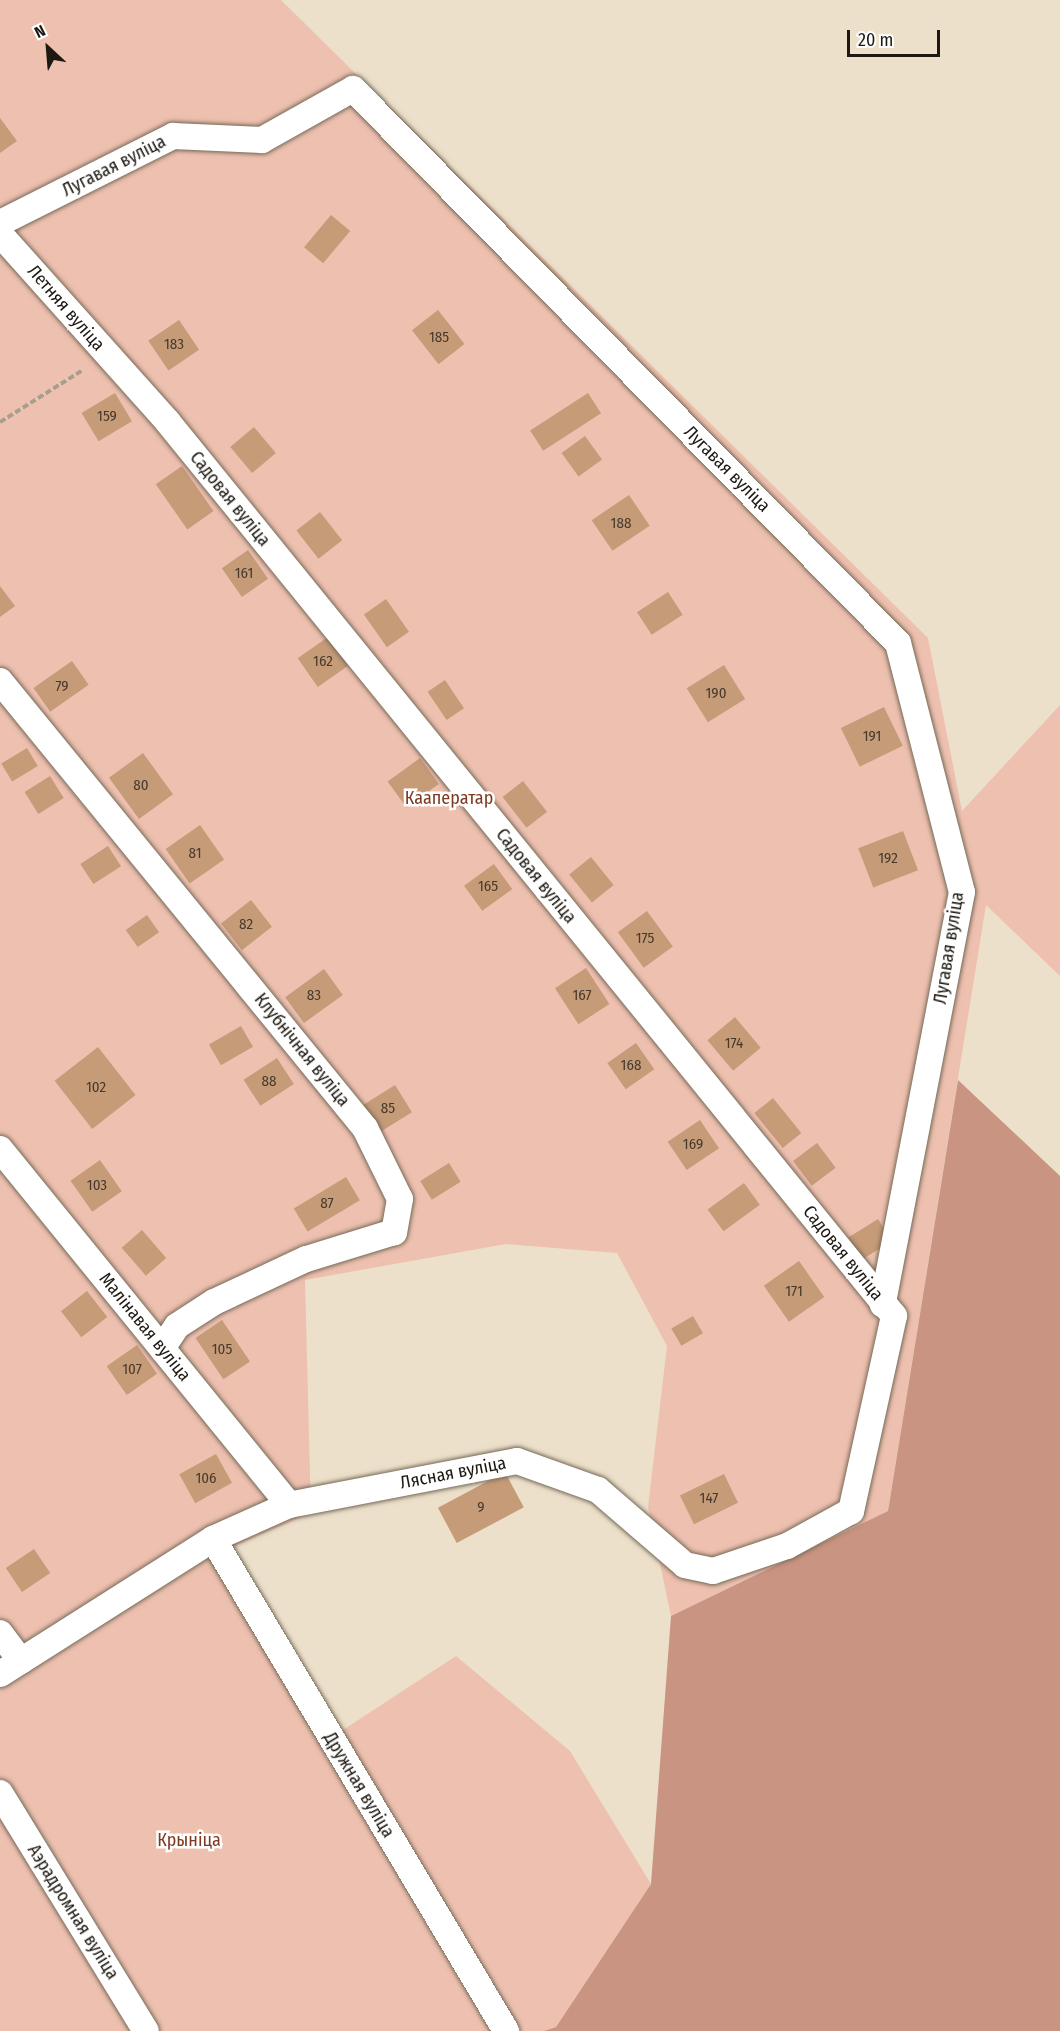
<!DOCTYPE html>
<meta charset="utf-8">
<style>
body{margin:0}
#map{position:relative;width:1060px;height:2031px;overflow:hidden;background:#ece0cb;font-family:"Fira Sans Condensed",sans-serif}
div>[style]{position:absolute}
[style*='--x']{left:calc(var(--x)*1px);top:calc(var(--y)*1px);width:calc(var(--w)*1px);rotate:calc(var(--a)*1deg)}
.green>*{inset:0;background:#eec0b0}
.forest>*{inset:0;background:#c99481}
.building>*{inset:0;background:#c69b78;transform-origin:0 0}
.path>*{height:4px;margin-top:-2px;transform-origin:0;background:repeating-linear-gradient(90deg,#a79e8d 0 6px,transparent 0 9px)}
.roads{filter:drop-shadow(0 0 2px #766a58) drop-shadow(0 0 2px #766a58)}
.minor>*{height:26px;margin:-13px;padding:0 13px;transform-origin:13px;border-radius:13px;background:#fff}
span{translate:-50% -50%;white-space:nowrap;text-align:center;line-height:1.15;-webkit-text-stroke:5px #fff;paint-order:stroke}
.number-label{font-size:15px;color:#473a2c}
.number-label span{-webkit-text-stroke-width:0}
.street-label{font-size:18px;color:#1d1912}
.park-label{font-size:18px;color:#7d3a21}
.north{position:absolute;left:18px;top:18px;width:60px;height:60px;-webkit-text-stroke:4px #fff;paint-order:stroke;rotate:334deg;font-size:16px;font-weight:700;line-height:24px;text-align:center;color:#1d1912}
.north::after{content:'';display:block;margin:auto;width:21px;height:27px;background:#1d1912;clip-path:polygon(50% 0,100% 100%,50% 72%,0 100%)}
.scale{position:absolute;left:847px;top:30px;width:93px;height:27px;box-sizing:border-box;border:3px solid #1d1912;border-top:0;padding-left:8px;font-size:18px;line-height:21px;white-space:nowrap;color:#1d1912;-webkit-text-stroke:4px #fff;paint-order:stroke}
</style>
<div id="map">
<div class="green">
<i style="clip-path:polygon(0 0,281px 0,928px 638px,962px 811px,1060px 705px,1060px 976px,986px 905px,888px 1511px,671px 1616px,648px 1507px,667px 1346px,617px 1253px,506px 1244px,305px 1280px,311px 1513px,223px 1551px,343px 1730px,456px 1656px,570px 1751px,651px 1884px,556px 2027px,544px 2031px,0 2031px)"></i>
</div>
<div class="forest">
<i style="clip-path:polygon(958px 1080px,1060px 1176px,1060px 2031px,544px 2031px,556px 2027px,651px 1884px,671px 1616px,888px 1511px)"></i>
</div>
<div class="building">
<i style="clip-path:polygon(0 118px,17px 141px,0 153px)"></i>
<i style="left:331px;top:215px;width:25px;height:42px;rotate:40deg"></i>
<i style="left:438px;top:310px;width:43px;height:33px;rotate:52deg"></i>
<i style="left:179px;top:320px;width:36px;height:37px;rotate:56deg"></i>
<i style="left:115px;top:393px;width:33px;height:39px;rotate:59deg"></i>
<i style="left:588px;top:393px;width:24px;height:69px;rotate:57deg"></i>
<i style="left:254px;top:427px;width:34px;height:31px;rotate:50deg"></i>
<i style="left:585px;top:436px;width:29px;height:29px;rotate:54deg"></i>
<i style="left:182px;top:466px;width:55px;height:32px;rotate:55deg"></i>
<i style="left:629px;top:495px;width:37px;height:45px;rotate:56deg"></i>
<i style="left:320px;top:512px;width:36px;height:30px;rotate:52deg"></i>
<i style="left:248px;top:550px;width:35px;height:32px;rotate:55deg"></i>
<i style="clip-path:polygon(0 586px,15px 606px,0 617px)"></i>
<i style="left:668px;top:592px;width:27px;height:37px;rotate:57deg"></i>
<i style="left:386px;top:599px;width:40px;height:27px;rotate:55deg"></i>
<i style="left:328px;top:637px;width:35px;height:37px;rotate:55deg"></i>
<i style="left:72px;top:661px;width:29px;height:47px;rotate:55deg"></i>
<i style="left:724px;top:665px;width:40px;height:44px;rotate:58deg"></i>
<i style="left:445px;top:680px;width:34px;height:21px;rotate:56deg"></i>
<i style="left:884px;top:707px;width:43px;height:48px;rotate:64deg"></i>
<i style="left:27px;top:748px;width:21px;height:30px;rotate:59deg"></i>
<i style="left:143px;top:753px;width:51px;height:42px;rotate:54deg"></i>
<i style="left:420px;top:758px;width:32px;height:40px;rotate:54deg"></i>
<i style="left:50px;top:776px;width:26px;height:30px;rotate:58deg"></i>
<i style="left:523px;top:781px;width:39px;height:26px;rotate:52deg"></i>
<i style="left:200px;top:825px;width:42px;height:42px;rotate:55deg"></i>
<i style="left:903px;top:831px;width:42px;height:48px;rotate:69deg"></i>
<i style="left:108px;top:846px;width:24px;height:33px;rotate:57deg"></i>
<i style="left:591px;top:857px;width:36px;height:28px;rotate:51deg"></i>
<i style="left:494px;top:864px;width:31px;height:37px;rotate:54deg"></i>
<i style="left:251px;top:900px;width:34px;height:38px;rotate:52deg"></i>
<i style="left:647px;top:911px;width:44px;height:36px;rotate:54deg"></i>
<i style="left:147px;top:915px;width:21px;height:26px;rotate:55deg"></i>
<i style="left:586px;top:968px;width:43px;height:37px;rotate:57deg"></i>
<i style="left:324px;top:969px;width:32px;height:48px;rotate:54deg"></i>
<i style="left:735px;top:1017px;width:40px;height:36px;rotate:50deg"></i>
<i style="left:241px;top:1026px;width:24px;height:37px;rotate:60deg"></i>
<i style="left:636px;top:1043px;width:32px;height:35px;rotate:55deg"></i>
<i style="left:98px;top:1047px;width:61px;height:55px;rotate:52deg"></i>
<i style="left:277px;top:1058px;width:31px;height:40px;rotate:57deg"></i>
<i style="left:395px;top:1085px;width:32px;height:38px;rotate:58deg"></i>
<i style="left:773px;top:1098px;width:45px;height:24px;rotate:51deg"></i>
<i style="left:700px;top:1120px;width:34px;height:39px;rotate:56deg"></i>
<i style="left:817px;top:1143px;width:31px;height:30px;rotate:53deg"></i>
<i style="left:100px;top:1160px;width:38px;height:36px;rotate:55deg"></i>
<i style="left:449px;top:1163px;width:22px;height:34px;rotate:58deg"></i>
<i style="left:346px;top:1177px;width:27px;height:61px;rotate:59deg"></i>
<i style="left:744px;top:1183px;width:27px;height:45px;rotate:54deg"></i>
<i style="left:878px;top:1219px;width:26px;height:35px;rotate:58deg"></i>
<i style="left:142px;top:1230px;width:37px;height:27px;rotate:49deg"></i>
<i style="left:799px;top:1261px;width:44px;height:43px;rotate:55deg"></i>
<i style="left:87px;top:1291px;width:33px;height:33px;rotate:52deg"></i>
<i style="left:693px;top:1316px;width:20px;height:25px;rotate:60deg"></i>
<i style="left:222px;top:1320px;width:50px;height:32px;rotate:56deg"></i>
<i style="left:137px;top:1345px;width:35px;height:37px;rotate:55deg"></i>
<i style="left:216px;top:1454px;width:33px;height:42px;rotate:61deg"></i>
<i style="left:505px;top:1472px;width:40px;height:76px;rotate:62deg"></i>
<i style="left:724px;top:1474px;width:32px;height:49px;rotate:64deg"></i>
<i style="left:34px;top:1549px;width:29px;height:34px;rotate:56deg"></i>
</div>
<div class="path">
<i style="--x:0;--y:422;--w:98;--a:-32.1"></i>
</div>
<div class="roads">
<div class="minor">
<i style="--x:0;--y:223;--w:194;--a:-26.7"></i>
<i style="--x:173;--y:136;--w:89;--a:2.6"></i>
<i style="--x:262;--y:140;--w:104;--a:-29.3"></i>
<i style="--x:353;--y:89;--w:777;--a:45.47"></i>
<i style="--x:898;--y:643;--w:257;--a:75.6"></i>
<i style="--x:962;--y:892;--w:420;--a:100.9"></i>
<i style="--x:0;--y:234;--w:251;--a:48.2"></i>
<i style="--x:167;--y:421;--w:1153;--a:50.91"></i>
<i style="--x:894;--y:1316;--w:200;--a:102.4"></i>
<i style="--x:851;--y:1511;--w:73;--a:151.3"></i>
<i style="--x:787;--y:1546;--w:78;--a:161.3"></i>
<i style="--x:713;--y:1571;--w:29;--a:-168"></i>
<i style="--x:685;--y:1565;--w:115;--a:-139.2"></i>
<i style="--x:598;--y:1490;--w:86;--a:-160.3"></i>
<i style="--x:517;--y:1461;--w:232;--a:169.1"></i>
<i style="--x:289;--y:1505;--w:83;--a:155.9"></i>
<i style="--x:213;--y:1539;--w:252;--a:147.6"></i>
<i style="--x:0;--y:681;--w:577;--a:50.77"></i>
<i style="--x:365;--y:1128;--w:79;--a:63.8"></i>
<i style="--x:400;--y:1199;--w:34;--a:100"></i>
<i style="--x:394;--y:1232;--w:92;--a:162.9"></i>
<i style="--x:306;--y:1259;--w:102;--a:154.9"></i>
<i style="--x:214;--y:1302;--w:44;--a:147"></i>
<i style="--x:177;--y:1326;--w:27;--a:124"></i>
<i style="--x:0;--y:1149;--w:459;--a:50.9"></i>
<i style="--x:213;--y:1539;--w:573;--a:59.22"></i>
<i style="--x:0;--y:1633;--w:35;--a:53"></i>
<i style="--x:0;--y:1793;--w:279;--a:58.5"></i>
</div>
</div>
<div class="number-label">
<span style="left:439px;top:338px">185</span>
<span style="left:174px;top:345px">183</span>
<span style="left:107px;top:417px">159</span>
<span style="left:621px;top:524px">188</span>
<span style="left:244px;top:574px">161</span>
<span style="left:323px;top:662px">162</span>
<span style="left:62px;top:687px">79</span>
<span style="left:716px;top:694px">190</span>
<span style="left:872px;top:737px">191</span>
<span style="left:141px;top:786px">80</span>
<span style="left:195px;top:854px">81</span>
<span style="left:888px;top:859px">192</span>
<span style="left:488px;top:887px">165</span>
<span style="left:246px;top:925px">82</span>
<span style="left:645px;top:939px">175</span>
<span style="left:314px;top:996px">83</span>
<span style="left:582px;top:996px">167</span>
<span style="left:734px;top:1044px">174</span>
<span style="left:631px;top:1066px">168</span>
<span style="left:269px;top:1082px">88</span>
<span style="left:96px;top:1088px">102</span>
<span style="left:388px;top:1109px">85</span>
<span style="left:693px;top:1145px">169</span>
<span style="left:97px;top:1186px">103</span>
<span style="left:327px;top:1204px">87</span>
<span style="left:794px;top:1292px">171</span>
<span style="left:222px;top:1350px">105</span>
<span style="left:132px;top:1370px">107</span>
<span style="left:206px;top:1479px">106</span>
<span style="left:709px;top:1499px">147</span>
<span style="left:481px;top:1508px">9</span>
</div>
<div class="street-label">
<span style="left:114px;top:166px;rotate:-27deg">Лугавая вуліца</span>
<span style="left:66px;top:308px;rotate:49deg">Летняя вуліца</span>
<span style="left:727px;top:469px;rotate:45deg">Лугавая вуліца</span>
<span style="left:230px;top:499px;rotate:51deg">Садовая вуліца</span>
<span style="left:536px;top:876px;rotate:51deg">Садовая вуліца</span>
<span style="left:949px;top:948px;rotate:-81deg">Лугавая вуліца</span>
<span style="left:302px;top:1050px;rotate:51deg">Клубнічная вуліца</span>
<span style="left:843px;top:1253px;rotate:51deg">Садовая вуліца</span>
<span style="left:145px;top:1327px;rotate:51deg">Малінавая вуліца</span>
<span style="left:453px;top:1473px;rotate:-11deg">Лясная вуліца</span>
<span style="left:359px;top:1785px;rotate:59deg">Дружная вуліца</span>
<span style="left:73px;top:1912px;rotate:58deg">Аэрадромная вуліца</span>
</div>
<div class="park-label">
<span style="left:449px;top:798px">Кааператар</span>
<span style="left:189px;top:1840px">Крыніца</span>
</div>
<div class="north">N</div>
<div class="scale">20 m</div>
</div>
